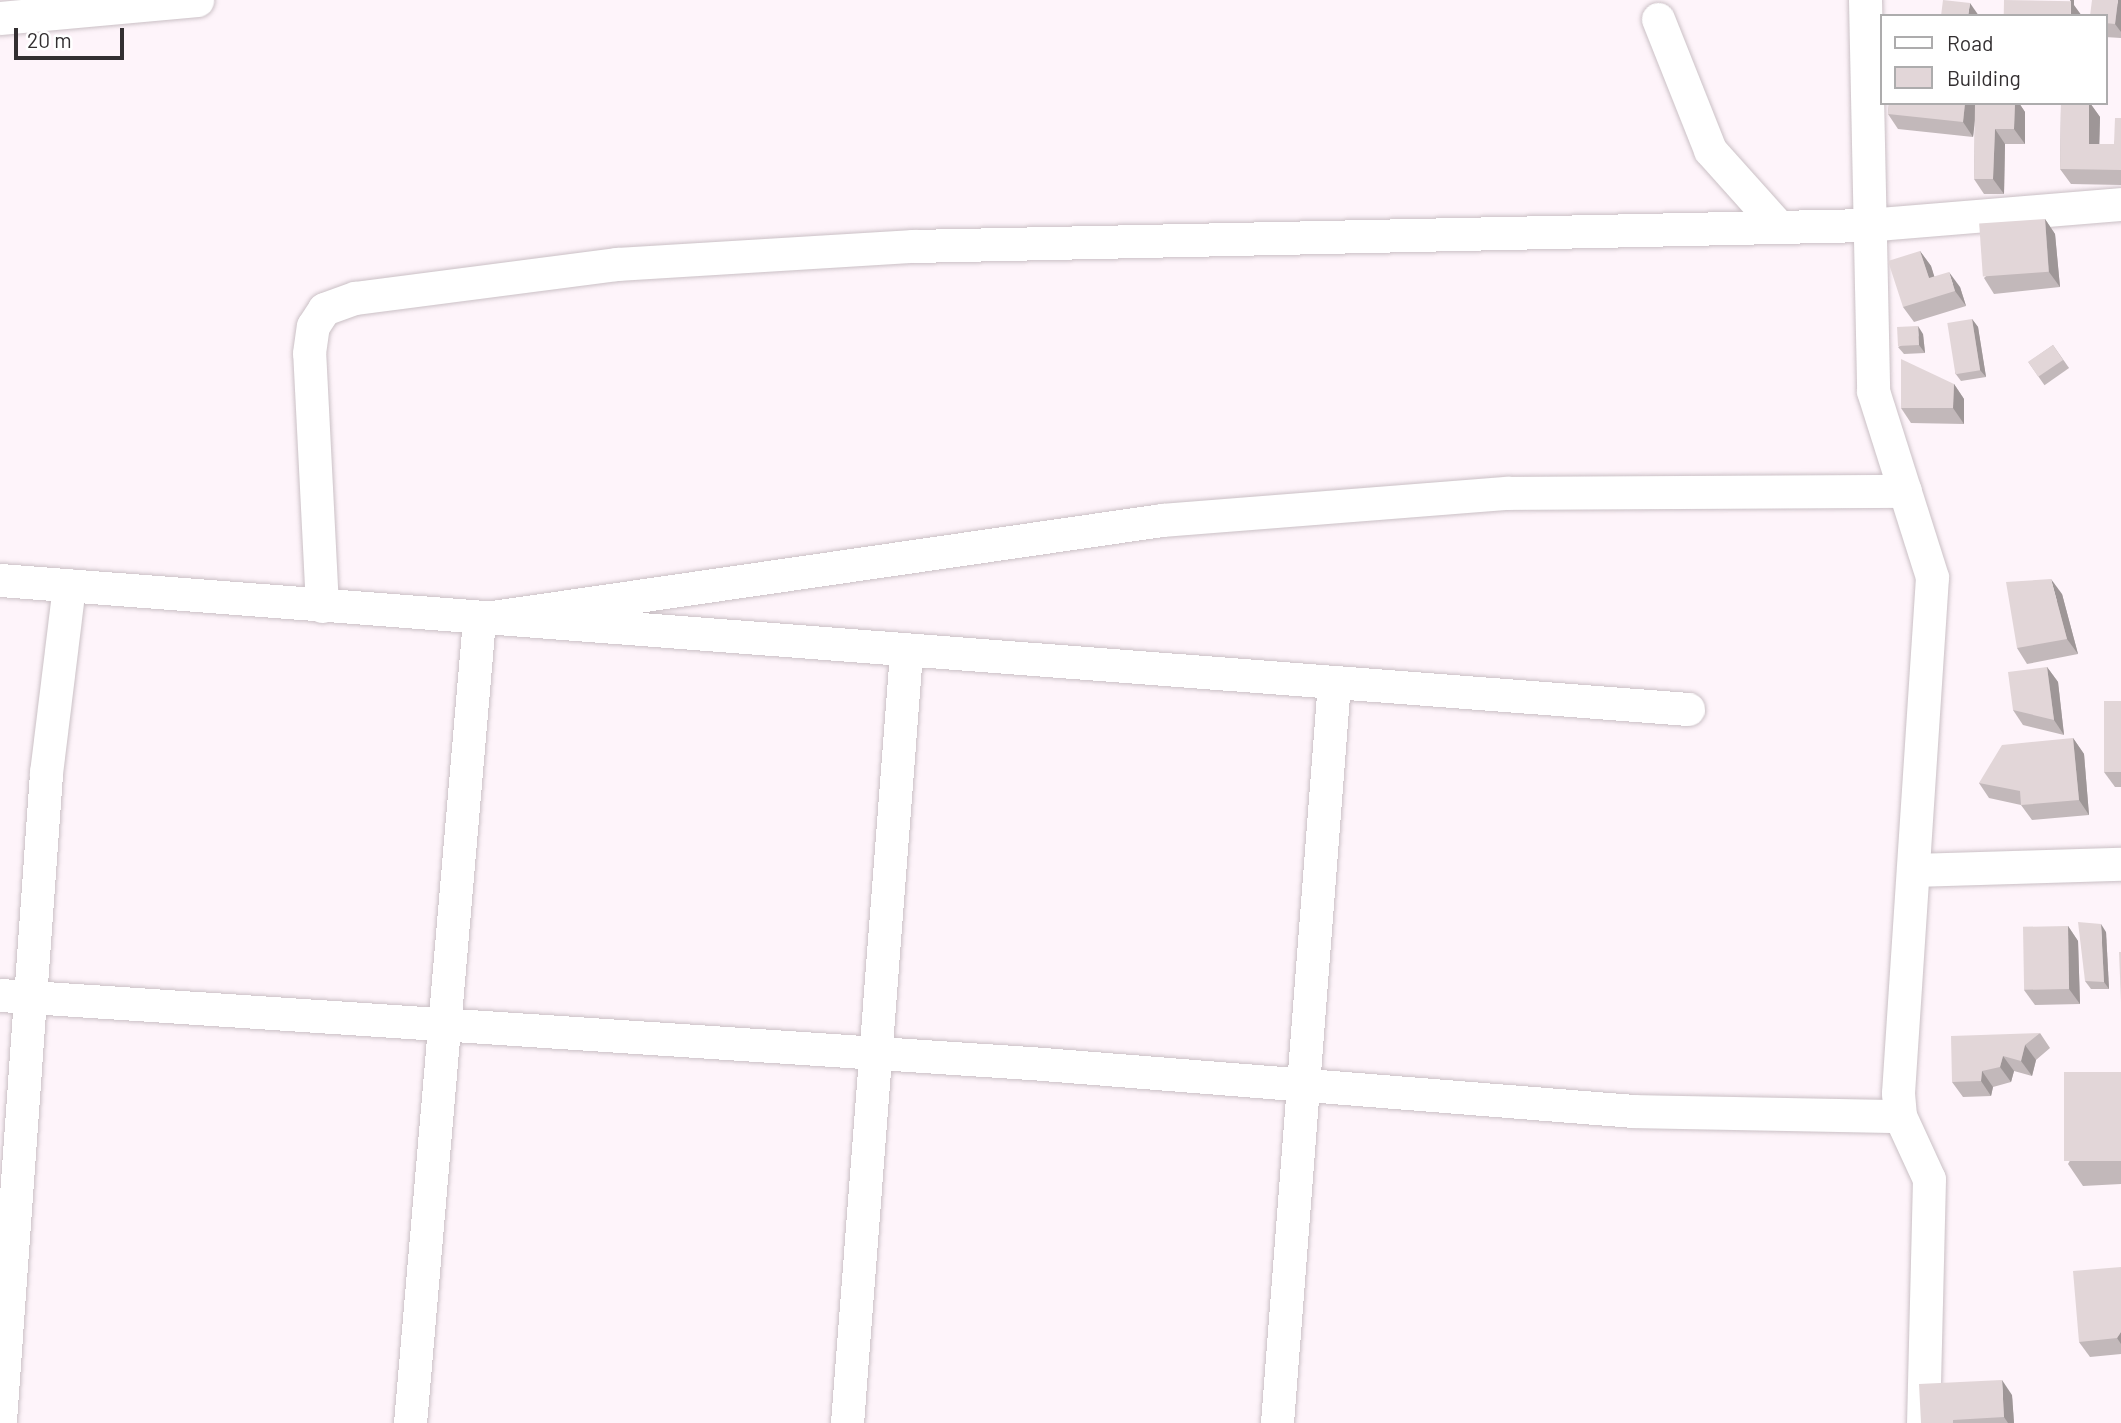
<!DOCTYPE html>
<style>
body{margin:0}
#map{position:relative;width:2121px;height:1423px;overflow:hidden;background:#fef4fa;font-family:Barlow,sans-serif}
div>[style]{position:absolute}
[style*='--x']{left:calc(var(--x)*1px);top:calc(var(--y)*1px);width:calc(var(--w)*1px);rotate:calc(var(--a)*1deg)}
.roads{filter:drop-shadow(0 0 2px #cac0c5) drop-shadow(0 0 2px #cac0c5)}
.minor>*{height:33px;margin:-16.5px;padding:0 16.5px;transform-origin:16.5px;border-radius:16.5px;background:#fff}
.wall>*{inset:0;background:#c2b8ba;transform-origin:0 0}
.shaded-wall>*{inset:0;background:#9e9697}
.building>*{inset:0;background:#e2d6d8;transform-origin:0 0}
span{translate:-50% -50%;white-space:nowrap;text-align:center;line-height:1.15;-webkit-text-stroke:7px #fff;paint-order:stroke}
.legend{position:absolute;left:1880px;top:14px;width:228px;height:91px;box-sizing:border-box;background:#fff;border:2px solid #adacad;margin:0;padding:9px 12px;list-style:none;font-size:21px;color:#332f31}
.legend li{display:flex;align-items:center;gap:14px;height:35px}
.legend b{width:35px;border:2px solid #adacad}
.scale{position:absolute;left:14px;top:28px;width:110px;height:32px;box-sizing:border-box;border:4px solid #332f31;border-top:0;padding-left:9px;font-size:21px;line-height:24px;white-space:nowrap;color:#332f31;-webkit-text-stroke:5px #fff;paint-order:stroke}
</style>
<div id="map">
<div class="roads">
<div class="minor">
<i style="--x:1865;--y:0;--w:391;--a:88.8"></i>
<i style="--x:1873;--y:391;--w:195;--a:72.4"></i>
<i style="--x:1932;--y:577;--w:517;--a:93.77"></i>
<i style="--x:1898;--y:1093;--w:23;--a:85"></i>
<i style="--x:1900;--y:1116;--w:69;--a:65.3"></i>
<i style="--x:1929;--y:1179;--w:244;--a:91.4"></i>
<i style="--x:0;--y:18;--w:198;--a:-5.2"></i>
<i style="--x:1658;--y:19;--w:141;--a:68.3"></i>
<i style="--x:1710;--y:150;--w:102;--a:48.2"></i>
<i style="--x:0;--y:580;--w:1693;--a:4.37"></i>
<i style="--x:322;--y:606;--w:253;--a:-92.9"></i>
<i style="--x:309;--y:353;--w:27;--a:-82"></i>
<i style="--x:313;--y:326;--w:20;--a:-57"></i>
<i style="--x:324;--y:309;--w:33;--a:-20"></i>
<i style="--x:355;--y:298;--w:264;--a:-7.4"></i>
<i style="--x:617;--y:264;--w:297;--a:-3.5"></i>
<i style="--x:913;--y:246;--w:953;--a:-1.26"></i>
<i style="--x:1866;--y:225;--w:256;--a:-4.7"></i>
<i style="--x:1913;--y:870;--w:208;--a:-1.7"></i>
<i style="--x:0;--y:995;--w:1045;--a:3.78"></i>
<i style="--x:1043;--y:1064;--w:592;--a:4.55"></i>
<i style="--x:1633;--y:1111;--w:267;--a:1.1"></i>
<i style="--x:0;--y:1420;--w:649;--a:-85.93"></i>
<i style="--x:46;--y:773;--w:189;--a:-83"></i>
<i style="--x:410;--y:1423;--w:807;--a:-85.09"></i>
<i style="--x:479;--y:619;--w:690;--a:-8.25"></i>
<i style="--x:1162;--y:520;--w:346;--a:-4.5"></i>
<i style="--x:1507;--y:493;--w:398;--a:-0.3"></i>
<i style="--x:847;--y:1423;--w:773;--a:-85.62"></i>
<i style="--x:1277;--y:1423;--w:743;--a:-85.6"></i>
</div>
</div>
<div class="wall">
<i style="clip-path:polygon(2121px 0,2121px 38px,2105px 37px,2105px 16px)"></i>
<i style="clip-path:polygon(1889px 103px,2019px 103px,2025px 112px,2025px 144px,2005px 144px,2004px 194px,1984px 194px,1974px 179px,1975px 118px,1973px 137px,1898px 129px,1888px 114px)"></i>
<i style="clip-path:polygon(2061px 103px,2090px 103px,2100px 117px,2099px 144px,2114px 144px,2121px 118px,2121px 185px,2071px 184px,2060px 169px)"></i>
<i style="clip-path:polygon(2045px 219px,2055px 234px,2060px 287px,1994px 294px,1984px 278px)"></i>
<i style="clip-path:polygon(1920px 251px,1931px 266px,1934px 277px,1960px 287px,1966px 306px,1914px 322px,1903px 307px)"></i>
<i style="clip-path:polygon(1972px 319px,1978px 327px,1986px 377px,1961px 381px,1955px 373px)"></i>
<i style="clip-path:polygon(1923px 334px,1925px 353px,1904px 354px,1898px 347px)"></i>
<i style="left:2053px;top:345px;width:28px;height:30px;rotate:55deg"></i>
<i style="clip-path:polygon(1954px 384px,1964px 399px,1964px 424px,1911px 423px,1901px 408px)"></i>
<i style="clip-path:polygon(2062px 594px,2078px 654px,2027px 664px,2017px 648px)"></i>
<i style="clip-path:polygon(2047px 667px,2058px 682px,2064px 735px,2023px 725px,2013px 710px)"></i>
<i style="clip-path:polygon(2121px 701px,2121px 787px,2115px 787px,2104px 772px)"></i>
<i style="clip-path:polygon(2073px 738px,2084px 754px,2089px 815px,2032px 820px,2021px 805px,1989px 798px,1979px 783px)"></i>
<i style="clip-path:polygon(2068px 926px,2078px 941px,2080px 1004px,2035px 1005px,2024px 990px)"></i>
<i style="clip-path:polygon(2106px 932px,2109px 989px,2091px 989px,2085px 981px)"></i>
<i style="clip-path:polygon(2040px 1033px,2050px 1048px,2036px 1060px,2032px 1076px,2014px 1071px,2011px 1082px,1993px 1087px,1991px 1096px,1963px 1097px,1952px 1082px)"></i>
<i style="clip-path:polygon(2121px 1072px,2121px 1184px,2083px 1186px,2068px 1164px)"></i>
<i style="clip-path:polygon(2121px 1267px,2121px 1354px,2090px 1357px,2079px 1342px)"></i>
<i style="clip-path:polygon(2012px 1395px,2014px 1423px,1921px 1423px)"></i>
</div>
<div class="shaded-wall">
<i style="clip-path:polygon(2070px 0,2074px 0,2074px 5px,2082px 16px,2071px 16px,2071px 2px)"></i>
<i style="clip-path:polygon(2118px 0,2121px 0,2121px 32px,2115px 24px)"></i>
<i style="clip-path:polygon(1970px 3px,1979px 16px,1968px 16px)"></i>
<i style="clip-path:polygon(1965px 103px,1977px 103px,1973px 137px,1963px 122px)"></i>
<i style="clip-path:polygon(2015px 103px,2019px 103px,2025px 112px,2025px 144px,2014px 129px)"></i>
<i style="clip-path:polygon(2089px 103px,2090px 103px,2100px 117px,2099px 159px,2089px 144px)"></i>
<i style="clip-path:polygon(1995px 129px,2005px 144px,2004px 194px,1993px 179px)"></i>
<i style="clip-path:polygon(2045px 219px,2055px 234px,2060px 287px,2049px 272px)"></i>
<i style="clip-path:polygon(1920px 251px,1931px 266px,1940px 294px,1929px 278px)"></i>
<i style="clip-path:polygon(1949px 272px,1960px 287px,1966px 306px,1955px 291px)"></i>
<i style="clip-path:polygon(1972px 319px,1978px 327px,1986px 377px,1980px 370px)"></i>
<i style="clip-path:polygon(1918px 326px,1923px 334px,1925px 353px,1919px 345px)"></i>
<i style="clip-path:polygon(1954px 384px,1964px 399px,1964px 424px,1953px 408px)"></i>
<i style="clip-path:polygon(2051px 579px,2062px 594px,2078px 654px,2067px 639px)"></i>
<i style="clip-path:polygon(2047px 667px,2058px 682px,2064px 735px,2054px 720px)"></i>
<i style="clip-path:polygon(2073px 738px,2084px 754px,2089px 815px,2079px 800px)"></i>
<i style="clip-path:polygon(2101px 924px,2106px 932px,2109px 989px,2104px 982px)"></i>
<i style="clip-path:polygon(2068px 926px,2078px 941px,2080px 1004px,2069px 989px)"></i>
<i style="clip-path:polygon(2025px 1045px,2036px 1060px,2032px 1076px,2021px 1061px)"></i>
<i style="clip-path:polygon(2003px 1056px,2014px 1071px,2011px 1082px,2000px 1067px)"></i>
<i style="clip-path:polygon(1982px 1071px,1993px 1087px,1991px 1096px,1981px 1081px)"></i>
<i style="clip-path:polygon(2121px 1332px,2121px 1344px,2117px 1338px)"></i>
<i style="clip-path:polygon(2002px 1380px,2012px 1395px,2014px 1423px,2008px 1423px,2004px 1417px)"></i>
</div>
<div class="building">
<i style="clip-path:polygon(1943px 0,1970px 3px,1968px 16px,1941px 16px)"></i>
<i style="left:2004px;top:0;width:67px;height:16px;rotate:1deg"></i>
<i style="clip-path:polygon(2092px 0,2118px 0,2115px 24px,2105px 23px,2105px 16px,2090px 16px)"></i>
<i style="clip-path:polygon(1889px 103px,1965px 103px,1963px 122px,1888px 114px)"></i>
<i style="clip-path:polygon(1975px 103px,2015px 103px,2014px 129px,1995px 129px,1993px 179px,1974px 179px)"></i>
<i style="clip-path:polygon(2061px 103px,2089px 103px,2089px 144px,2114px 144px,2115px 118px,2121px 118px,2121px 170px,2060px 169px)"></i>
<i style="left:2045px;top:219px;width:53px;height:66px;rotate:86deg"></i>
<i style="clip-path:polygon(1920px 251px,1929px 278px,1949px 272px,1955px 291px,1903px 307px,1888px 261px)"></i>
<i style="left:1972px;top:319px;width:52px;height:25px;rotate:81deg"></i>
<i style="left:1918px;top:326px;width:19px;height:21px;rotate:87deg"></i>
<i style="left:2053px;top:345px;width:18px;height:30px;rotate:56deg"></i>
<i style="clip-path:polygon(1901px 359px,1954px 384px,1953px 408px,1901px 408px)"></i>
<i style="clip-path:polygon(2051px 579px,2067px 639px,2017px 648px,2006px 582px)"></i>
<i style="clip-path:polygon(2047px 667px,2054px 720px,2013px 710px,2008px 672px)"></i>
<i style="left:2104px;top:701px;width:17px;height:71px"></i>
<i style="clip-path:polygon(2073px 738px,2079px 800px,2021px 805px,2020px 791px,1979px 783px,2002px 745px)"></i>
<i style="clip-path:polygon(2078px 922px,2101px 924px,2104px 982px,2085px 981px)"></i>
<i style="left:2068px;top:926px;width:63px;height:45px;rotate:89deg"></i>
<i style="clip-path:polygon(2119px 952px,2121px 952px,2121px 1002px)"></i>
<i style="clip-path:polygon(2040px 1033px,2025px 1045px,2021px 1061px,2003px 1056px,2000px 1067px,1982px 1071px,1981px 1081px,1952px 1082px,1951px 1036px)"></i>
<i style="left:2121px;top:1072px;width:89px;height:57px;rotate:90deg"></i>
<i style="clip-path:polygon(2121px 1267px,2121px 1332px,2117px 1338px,2079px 1342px,2073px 1271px)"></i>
<i style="clip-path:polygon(2002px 1380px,2004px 1417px,1953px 1420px,1953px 1423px,1921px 1423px,1919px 1384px)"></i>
</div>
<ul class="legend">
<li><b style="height:9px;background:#fff"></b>Road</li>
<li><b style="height:19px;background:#e2d6d8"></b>Building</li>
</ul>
<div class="scale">20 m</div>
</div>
